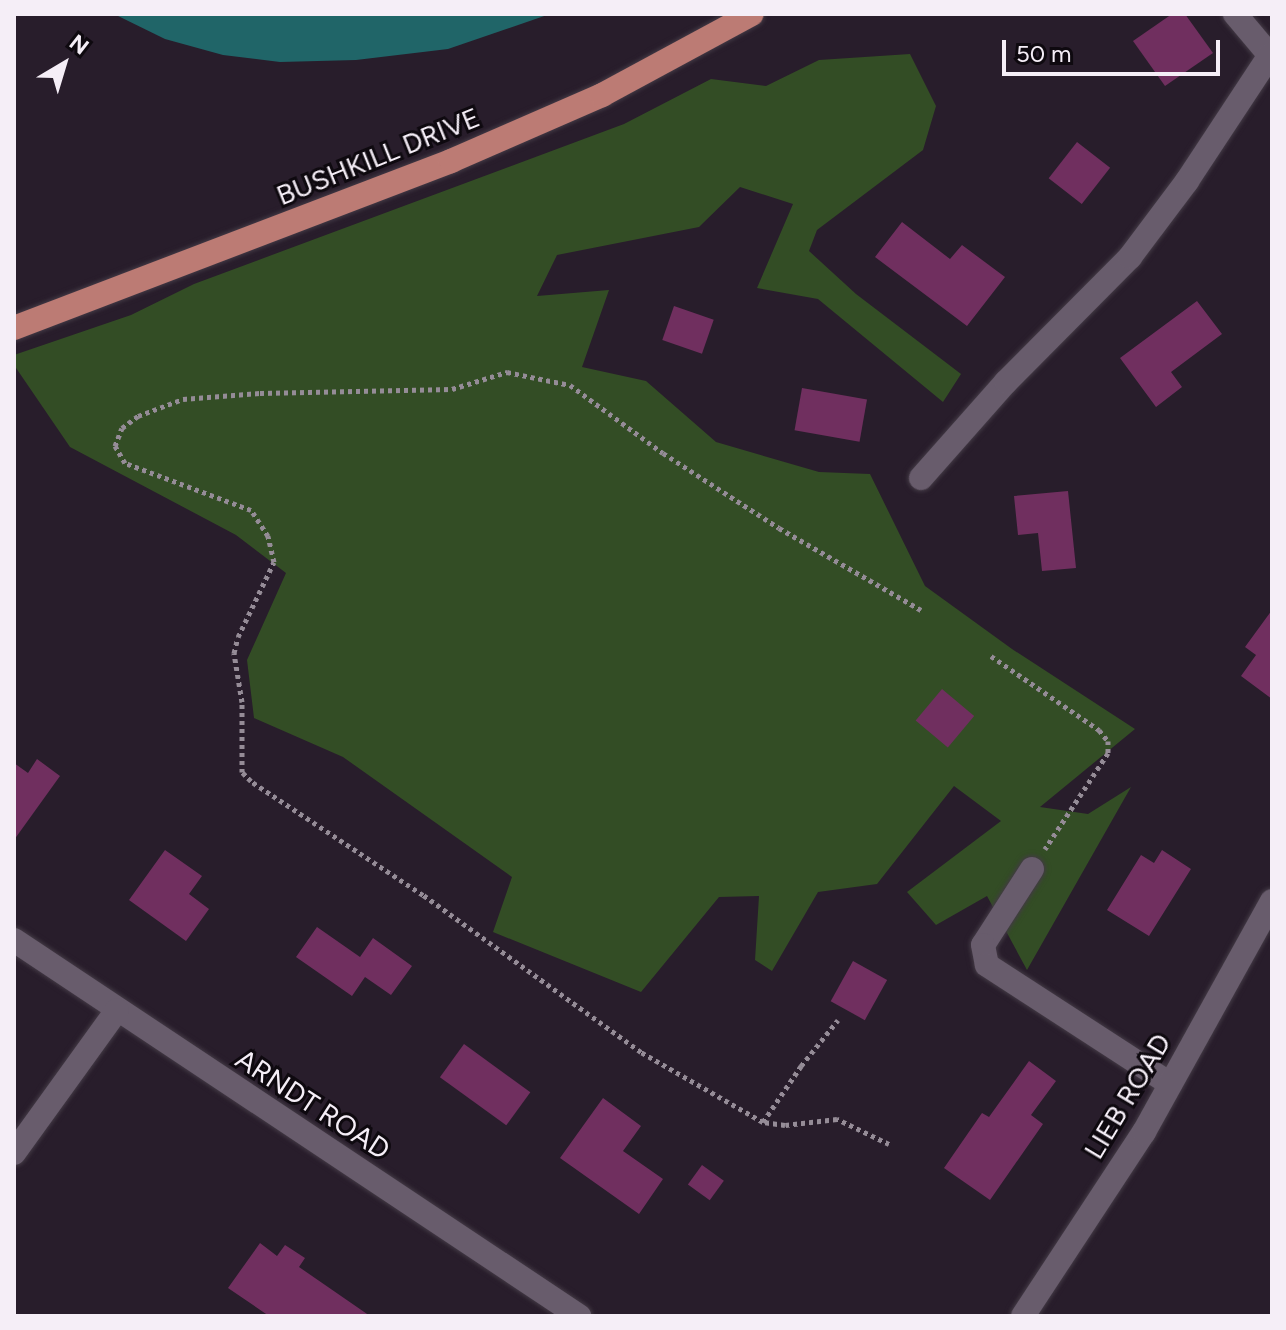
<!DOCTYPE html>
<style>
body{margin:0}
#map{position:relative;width:1286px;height:1330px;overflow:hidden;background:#281d2b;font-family:Figtree,sans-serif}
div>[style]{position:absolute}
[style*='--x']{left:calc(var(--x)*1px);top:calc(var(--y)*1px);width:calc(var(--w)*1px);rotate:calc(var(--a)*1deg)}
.green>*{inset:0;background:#334d25}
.water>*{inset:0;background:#206568}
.building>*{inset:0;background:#702f5f;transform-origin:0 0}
.path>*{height:5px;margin-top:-2.5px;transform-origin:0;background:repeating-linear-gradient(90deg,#958c97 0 4px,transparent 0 8px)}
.roads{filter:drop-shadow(0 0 2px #433a45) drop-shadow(0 0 2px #433a45)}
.minor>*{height:24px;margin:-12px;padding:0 12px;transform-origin:12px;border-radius:12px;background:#685c6c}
.major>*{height:24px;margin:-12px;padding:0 12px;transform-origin:12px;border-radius:12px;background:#bc7b74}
span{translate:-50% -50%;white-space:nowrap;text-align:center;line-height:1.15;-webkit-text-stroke:6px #0e090f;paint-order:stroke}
.street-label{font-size:28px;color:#f5eef7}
.frame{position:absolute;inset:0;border:16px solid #f5eef7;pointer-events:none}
.north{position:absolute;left:24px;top:24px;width:80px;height:80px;-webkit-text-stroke:6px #0e090f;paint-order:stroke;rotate:38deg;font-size:22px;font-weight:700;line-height:32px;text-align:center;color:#f5eef7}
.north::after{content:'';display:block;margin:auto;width:28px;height:36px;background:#f5eef7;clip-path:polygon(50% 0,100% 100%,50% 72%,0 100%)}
.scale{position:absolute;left:1002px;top:40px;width:218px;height:36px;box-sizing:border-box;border:4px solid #f5eef7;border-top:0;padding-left:10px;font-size:24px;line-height:28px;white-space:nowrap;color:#f5eef7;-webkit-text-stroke:6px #0e090f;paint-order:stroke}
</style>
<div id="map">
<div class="green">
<i style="clip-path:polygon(910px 54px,936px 106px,923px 150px,817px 230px,809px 251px,856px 294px,961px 374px,943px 402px,818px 299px,757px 288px,793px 204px,740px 187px,699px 227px,557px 255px,537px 296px,609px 290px,582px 367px,646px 381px,716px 442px,819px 472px,870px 474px,925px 586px,1012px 649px,1135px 729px,1040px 807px,1088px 814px,1131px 787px,1027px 970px,987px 896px,936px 925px,907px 892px,1001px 821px,954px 786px,877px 884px,818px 892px,772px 971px,755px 960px,759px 896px,719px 897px,641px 992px,493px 932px,512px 877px,343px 757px,254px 718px,247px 660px,286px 573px,236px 535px,70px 447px,14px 365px,14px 355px,131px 315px,194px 284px,624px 124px,711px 79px,766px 86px,819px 60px)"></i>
</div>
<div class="water">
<i style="clip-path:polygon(114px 14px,550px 14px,448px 49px,356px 60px,280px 62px,223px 55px,165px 39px)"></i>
</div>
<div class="building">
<i style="clip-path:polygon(1172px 14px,1185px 14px,1213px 53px,1165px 86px,1133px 41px)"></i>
<i style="left:1077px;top:142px;width:42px;height:46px;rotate:38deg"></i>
<i style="clip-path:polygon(902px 222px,950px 259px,962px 245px,1005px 277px,967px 326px,875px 257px)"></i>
<i style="clip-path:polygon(1197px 301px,1222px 334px,1171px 372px,1182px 387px,1156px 407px,1120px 358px)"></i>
<i style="left:674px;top:306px;width:42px;height:36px;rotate:19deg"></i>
<i style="left:802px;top:388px;width:66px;height:43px;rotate:10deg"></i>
<i style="clip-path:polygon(1068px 491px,1076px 568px,1042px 571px,1038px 533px,1018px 535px,1014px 496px)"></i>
<i style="clip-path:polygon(1272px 610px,1272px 699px,1241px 676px,1256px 655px,1245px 647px)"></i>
<i style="left:942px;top:689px;width:42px;height:41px;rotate:40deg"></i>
<i style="clip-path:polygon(37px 759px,60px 776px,14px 840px,14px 763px,28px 773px)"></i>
<i style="clip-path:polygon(165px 850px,202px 876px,189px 894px,209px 909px,186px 941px,129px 900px)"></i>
<i style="clip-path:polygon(1162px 850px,1191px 869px,1149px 936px,1107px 910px,1141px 855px,1154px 863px)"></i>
<i style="clip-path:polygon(317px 927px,360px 957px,373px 938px,412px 966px,391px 995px,365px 977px,352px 996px,296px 957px)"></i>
<i style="left:853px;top:961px;width:39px;height:46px;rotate:29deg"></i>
<i style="left:464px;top:1044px;width:82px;height:41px;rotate:36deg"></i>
<i style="clip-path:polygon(1029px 1061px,1056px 1081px,1031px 1115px,1043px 1124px,990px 1200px,944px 1168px,982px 1113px,989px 1117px)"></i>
<i style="clip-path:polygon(603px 1098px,641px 1126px,623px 1151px,663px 1179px,639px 1214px,560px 1158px)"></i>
<i style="left:702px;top:1165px;width:27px;height:24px;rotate:36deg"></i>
<i style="clip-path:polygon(260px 1243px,277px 1256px,285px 1245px,305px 1258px,299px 1267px,370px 1316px,269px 1316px,228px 1288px)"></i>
</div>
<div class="path">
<i style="--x:991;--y:656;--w:131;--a:34.4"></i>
<i style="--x:1099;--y:730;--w:14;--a:51"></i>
<i style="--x:1108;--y:741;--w:12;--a:90"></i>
<i style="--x:1108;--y:753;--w:115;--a:123.3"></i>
<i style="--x:763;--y:1122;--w:68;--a:-55.8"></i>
<i style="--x:801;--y:1066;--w:59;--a:-51.2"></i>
<i style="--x:889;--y:1144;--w:58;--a:-154.3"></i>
<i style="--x:837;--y:1119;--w:52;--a:173.4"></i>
<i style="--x:785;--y:1125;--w:22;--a:-172"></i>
<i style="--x:763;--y:1122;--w:141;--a:-150.2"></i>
<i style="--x:641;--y:1052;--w:269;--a:-144.2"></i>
<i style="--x:423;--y:895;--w:206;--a:-146.5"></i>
<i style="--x:251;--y:781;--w:13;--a:-135"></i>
<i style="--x:242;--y:772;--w:70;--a:-90"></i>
<i style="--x:242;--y:702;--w:50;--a:-99.3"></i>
<i style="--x:234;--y:653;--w:16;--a:-76"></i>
<i style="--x:238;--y:637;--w:83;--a:-64.4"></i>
<i style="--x:274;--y:562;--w:27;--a:-103"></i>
<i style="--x:268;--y:536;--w:31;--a:-123"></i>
<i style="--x:251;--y:510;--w:134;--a:-159.5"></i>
<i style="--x:125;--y:463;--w:20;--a:-120"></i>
<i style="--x:115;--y:446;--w:19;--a:-69"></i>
<i style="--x:122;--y:428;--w:20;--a:-37"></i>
<i style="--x:138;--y:416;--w:48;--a:-20.7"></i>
<i style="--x:183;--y:399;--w:77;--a:-4.5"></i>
<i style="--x:260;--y:393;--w:192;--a:-1.2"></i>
<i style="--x:452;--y:389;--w:58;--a:-17.2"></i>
<i style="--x:507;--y:372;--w:64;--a:11.7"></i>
<i style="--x:570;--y:385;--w:115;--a:36.2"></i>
<i style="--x:663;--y:453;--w:138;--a:32.9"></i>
<i style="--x:779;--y:528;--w:164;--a:30"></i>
</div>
<div class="roads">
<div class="minor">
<i style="--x:1235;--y:14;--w:57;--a:49.9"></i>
<i style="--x:921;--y:478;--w:128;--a:-48.5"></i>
<i style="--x:1006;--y:382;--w:176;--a:-45.2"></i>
<i style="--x:1130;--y:257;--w:95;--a:-53.1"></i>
<i style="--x:1187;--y:181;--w:151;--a:-56.6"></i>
<i style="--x:1032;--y:869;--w:90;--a:122.8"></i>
<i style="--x:983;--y:945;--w:20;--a:79"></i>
<i style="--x:987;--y:965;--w:218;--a:33"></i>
<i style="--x:14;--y:940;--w:679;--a:33.64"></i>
<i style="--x:14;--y:1153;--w:176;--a:-54.2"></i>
<i style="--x:1023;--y:1316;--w:220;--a:-56.7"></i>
<i style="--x:1144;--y:1132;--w:264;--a:-61"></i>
</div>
<div class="major">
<i style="--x:14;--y:328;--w:468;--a:-20.9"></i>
<i style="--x:451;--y:161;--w:165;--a:-23.6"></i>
<i style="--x:602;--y:95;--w:170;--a:-28.4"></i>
</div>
</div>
<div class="street-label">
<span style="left:378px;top:156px;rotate:-22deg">BUSHKILL DRIVE</span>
<span style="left:1127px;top:1096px;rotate:-59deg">LIEB ROAD</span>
<span style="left:313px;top:1104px;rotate:33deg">ARNDT ROAD</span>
</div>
<div class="frame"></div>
<div class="north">N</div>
<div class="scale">50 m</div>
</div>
